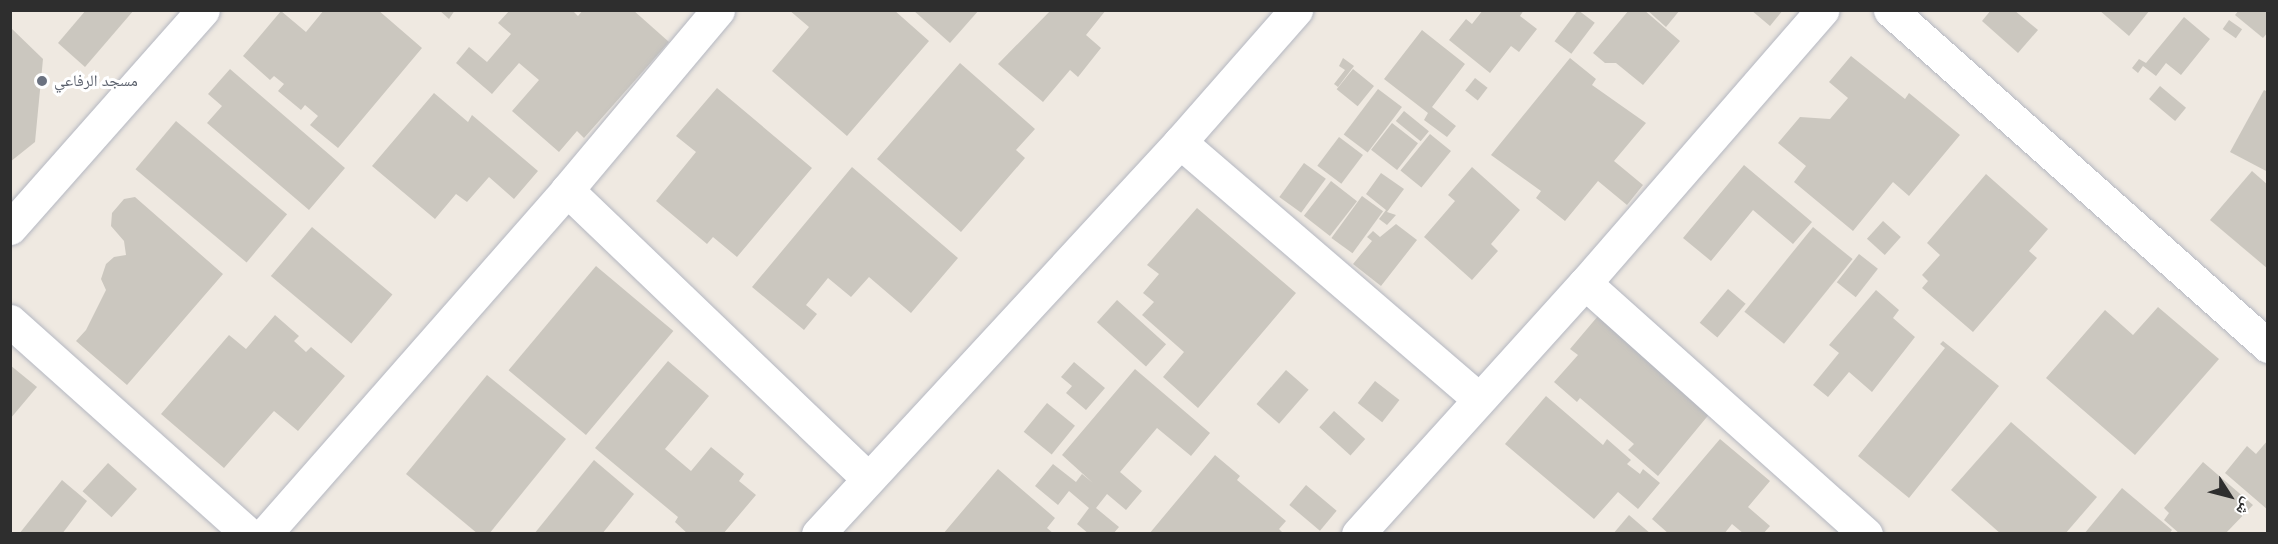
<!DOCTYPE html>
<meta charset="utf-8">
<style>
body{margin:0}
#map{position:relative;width:2278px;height:544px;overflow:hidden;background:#efe9e1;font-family:Montserrat,"Noto Naskh Arabic",sans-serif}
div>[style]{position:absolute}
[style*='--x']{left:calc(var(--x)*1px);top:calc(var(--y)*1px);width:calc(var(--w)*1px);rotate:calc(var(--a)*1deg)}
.building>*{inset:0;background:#cbc7bf;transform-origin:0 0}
.roads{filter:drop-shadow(0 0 2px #b4b7c1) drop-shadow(0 0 2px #b4b7c1)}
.minor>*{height:33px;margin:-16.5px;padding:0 16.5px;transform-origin:16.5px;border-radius:16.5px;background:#fff}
.dots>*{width:16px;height:16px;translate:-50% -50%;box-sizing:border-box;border:3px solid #fff;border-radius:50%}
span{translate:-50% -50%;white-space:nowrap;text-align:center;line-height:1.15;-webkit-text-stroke:6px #fff;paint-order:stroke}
.worship-label{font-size:16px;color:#5b616d}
.left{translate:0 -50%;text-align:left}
.frame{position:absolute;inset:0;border:12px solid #2e2e2e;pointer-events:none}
.north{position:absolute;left:2200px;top:466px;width:60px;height:60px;-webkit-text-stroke:4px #fff;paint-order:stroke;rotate:126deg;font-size:16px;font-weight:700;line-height:24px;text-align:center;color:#2e2e2e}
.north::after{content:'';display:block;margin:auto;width:21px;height:27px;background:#2e2e2e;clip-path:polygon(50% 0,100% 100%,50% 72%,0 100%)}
</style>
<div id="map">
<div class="building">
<i style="clip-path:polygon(86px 10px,134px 10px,85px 67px,58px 43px)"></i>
<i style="clip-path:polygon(324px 10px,378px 10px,422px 48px,338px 148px,310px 125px,318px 116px,305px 105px,301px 110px,278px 91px,284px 84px,274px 76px,270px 80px,243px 56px,281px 11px,306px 32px)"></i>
<i style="clip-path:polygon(439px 10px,455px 10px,449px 19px)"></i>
<i style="clip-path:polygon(510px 10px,572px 10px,578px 16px,583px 10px,633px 10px,669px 42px,584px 138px,577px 131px,559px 152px,512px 111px,539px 80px,519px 63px,492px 94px,456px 63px,469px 47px,487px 62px,511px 34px,498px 23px)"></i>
<i style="clip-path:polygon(789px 10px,894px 10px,929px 41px,847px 136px,772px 71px,809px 27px)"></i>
<i style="clip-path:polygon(913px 10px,979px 10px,950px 43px)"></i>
<i style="clip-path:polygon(1051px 10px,1106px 10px,1086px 35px,1101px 48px,1078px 77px,1070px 70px,1043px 102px,998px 64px)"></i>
<i style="clip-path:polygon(1483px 10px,1524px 10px,1520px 16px,1537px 29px,1519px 52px,1511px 46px,1490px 73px,1449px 40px,1466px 19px,1472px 24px)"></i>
<i style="left:1578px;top:10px;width:21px;height:39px;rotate:37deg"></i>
<i style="clip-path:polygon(1629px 10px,1644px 10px,1680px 41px,1643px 85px,1616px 63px,1605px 63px,1593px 53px)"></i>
<i style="clip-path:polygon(1647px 10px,1680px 10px,1666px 27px)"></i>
<i style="clip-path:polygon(1751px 10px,1783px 10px,1770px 26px)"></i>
<i style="clip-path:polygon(1991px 10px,2014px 10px,2038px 30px,2018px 53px,1982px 21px)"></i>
<i style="clip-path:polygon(2099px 10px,2150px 10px,2129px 36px)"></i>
<i style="clip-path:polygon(2239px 10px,2268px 10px,2268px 32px,2263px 38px,2235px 15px)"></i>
<i style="clip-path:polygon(2184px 17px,2210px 39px,2181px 75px,2166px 63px,2156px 76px,2143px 66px,2138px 73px,2132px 68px,2139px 59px,2146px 63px)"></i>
<i style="left:2229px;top:20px;width:16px;height:11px;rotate:35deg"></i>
<i style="clip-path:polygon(10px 27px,43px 59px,35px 142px,10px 162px)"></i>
<i style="clip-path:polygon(1422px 30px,1465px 64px,1432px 107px,1456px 126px,1447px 137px,1424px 120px,1428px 113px,1384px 79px)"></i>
<i style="clip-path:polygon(1851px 56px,1905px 99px,1909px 93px,1960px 135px,1909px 196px,1893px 182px,1853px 231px,1794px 182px,1806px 166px,1778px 143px,1800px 117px,1830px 119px,1848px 98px,1829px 82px)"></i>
<i style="clip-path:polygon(1343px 58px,1354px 66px,1338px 87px,1334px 84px,1345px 70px,1339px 66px)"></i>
<i style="clip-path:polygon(1570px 58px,1596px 79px,1592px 85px,1646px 123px,1614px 161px,1643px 185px,1627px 205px,1598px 181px,1565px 221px,1536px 198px,1541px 191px,1491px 155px)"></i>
<i style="clip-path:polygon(960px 63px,1035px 129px,1016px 150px,1025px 158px,961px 232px,877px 159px)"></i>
<i style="clip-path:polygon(230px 69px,345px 168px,309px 210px,207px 123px,222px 106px,208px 94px)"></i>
<i style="left:1353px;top:69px;width:27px;height:26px;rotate:39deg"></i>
<i style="left:1475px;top:78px;width:16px;height:16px;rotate:38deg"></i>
<i style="left:2160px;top:86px;width:34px;height:17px;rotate:40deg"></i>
<i style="clip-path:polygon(717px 88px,812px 168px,737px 257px,713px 237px,707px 244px,656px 201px,696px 152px,676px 136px)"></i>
<i style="left:1378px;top:89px;width:30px;height:57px;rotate:37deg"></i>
<i style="clip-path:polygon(2264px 90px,2268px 92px,2268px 172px,2230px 152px)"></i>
<i style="clip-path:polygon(434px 93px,468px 122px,472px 115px,538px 171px,514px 199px,489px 177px,467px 202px,456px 194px,435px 219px,372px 166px)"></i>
<i style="left:1404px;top:111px;width:32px;height:13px;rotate:39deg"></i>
<i style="left:176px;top:121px;width:145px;height:63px;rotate:40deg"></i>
<i style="left:1392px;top:123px;width:33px;height:34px;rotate:38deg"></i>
<i style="left:1430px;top:134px;width:27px;height:47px;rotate:39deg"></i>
<i style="left:1339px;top:137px;width:30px;height:36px;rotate:37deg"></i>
<i style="left:1304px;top:163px;width:27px;height:42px;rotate:36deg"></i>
<i style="clip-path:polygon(1744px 165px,1812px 222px,1793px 244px,1753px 210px,1711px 261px,1683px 238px)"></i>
<i style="clip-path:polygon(852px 167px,958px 258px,911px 313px,869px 277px,851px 297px,828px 278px,806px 305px,817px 314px,804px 330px,752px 287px)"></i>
<i style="clip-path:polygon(1472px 167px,1520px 210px,1491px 244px,1498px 251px,1472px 280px,1424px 237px,1455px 201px,1448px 195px)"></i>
<i style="clip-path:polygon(2252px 171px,2268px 185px,2268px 269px,2210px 220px)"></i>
<i style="clip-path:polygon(1381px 173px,1404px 189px,1387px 212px,1396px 215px,1387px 225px,1379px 219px,1386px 210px,1366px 194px)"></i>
<i style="clip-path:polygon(1986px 174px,2048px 229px,2029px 251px,2037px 258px,1973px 332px,1922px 288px,1928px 281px,1922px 275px,1940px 255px,1927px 243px)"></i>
<i style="left:1331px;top:181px;width:33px;height:44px;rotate:38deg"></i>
<i style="left:1362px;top:196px;width:26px;height:52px;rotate:36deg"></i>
<i style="clip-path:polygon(135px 197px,223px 274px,127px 385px,76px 341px,86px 330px,106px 290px,101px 279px,106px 264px,114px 257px,126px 255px,124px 241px,111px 226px,112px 213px,124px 199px)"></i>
<i style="clip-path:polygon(1197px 208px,1296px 293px,1198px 408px,1163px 377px,1184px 352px,1142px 315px,1154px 302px,1143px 293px,1159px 274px,1147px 265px)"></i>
<i style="left:1883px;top:221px;width:24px;height:24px;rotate:42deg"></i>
<i style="clip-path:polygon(1396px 224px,1417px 240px,1381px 286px,1353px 264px,1372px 241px,1367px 237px,1373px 231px,1380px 237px)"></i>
<i style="left:312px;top:227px;width:105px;height:64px;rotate:40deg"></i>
<i style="left:1813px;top:227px;width:51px;height:109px;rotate:39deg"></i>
<i style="left:1859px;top:254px;width:24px;height:36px;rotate:38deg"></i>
<i style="left:596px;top:266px;width:101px;height:136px;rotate:40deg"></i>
<i style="left:1728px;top:289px;width:23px;height:44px;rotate:40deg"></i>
<i style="clip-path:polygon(1876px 290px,1899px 310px,1893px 318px,1915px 337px,1872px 392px,1849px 372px,1828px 397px,1813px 385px,1839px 353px,1829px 345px)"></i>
<i style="left:1117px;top:300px;width:66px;height:30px;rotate:42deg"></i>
<i style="clip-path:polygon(2158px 307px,2219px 359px,2135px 455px,2046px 378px,2105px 310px,2133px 335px)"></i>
<i style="clip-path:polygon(275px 315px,299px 336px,294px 341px,306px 352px,311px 347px,345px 376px,298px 431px,274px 411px,224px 468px,161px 414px,229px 335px,246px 349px)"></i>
<i style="clip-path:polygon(1598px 316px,1711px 412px,1658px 476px,1628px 450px,1634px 444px,1580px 398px,1577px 402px,1554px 382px,1578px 355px,1570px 349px)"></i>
<i style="clip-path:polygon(1943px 341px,1999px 386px,1909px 498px,1858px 456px,1945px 348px,1940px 344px)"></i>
<i style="clip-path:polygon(668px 361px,709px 396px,665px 449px,691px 471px,711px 447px,744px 474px,739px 481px,756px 495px,723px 534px,688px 534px,675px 522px,678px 517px,595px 448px)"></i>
<i style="clip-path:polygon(1074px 362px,1105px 388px,1086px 410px,1066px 393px,1072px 386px,1061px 377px)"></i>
<i style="clip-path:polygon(10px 365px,37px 387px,10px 419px)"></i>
<i style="clip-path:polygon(1135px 369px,1210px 433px,1191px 456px,1157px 428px,1120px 472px,1142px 491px,1126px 510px,1107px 494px,1096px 508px,1119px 527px,1113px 534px,1089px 534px,1077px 524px,1089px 508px,1069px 491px,1058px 505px,1035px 486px,1053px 464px,1076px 482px,1082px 474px,1093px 483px,1062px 455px)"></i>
<i style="left:1286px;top:370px;width:30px;height:45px;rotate:41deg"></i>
<i style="clip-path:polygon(487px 375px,566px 439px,489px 534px,478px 534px,406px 474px)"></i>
<i style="left:1375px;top:381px;width:31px;height:28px;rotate:38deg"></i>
<i style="clip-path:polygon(1546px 396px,1603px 445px,1607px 439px,1631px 460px,1627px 464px,1640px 474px,1643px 469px,1660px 483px,1638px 509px,1618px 492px,1594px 519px,1505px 444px)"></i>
<i style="left:1047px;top:403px;width:36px;height:37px;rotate:39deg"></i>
<i style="left:1334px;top:411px;width:42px;height:22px;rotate:42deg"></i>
<i style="clip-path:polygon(2011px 422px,2097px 497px,2065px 534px,2001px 534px,1951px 490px)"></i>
<i style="clip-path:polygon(1720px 439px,1770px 481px,1748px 507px,1770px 526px,1763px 534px,1744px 534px,1732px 524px,1724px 534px,1669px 534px,1652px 519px)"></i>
<i style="clip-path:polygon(2268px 440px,2268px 510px,2225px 473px,2247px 446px,2256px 454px)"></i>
<i style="clip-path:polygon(1215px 455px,1240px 476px,1237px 480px,1286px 521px,1279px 529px,1284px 534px,1149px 534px)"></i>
<i style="clip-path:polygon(594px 460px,634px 494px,602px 534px,534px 534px)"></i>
<i style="clip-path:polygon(2203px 462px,2253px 505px,2225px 534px,2180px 534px,2164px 520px,2169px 513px,2164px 508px)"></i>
<i style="left:108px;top:463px;width:39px;height:38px;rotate:42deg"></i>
<i style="clip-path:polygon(998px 469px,1055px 518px,1047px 528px,1054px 534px,943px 534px)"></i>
<i style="clip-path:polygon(62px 480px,87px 501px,62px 534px,19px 534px)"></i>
<i style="left:1306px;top:485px;width:40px;height:26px;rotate:40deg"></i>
<i style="clip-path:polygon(2122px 488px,2172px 530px,2169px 534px,2084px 534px)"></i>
<i style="clip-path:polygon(1629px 515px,1651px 534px,1613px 534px)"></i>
</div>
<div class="roads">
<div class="minor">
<i style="--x:1890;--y:10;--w:506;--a:41.63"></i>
<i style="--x:1180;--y:142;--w:393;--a:40.7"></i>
<i style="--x:567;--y:190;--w:416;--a:43.8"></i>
<i style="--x:10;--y:228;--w:291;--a:-48.5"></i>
<i style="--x:1585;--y:283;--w:377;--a:41.8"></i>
<i style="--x:10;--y:321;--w:319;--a:41.8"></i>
<i style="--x:265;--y:534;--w:458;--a:-48.7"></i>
<i style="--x:567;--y:190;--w:235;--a:-50"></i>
<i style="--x:818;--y:534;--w:534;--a:-47.28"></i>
<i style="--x:1180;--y:142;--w:176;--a:-48.7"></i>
<i style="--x:1358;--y:534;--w:338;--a:-47.9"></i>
<i style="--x:1585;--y:283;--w:362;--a:-49"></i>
</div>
</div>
<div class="dots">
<i style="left:42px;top:81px;background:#6b7280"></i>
</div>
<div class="worship-label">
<span class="left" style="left:54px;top:81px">مسجد الرفاعي</span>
</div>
<div class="frame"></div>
<div class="north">ش</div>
</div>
